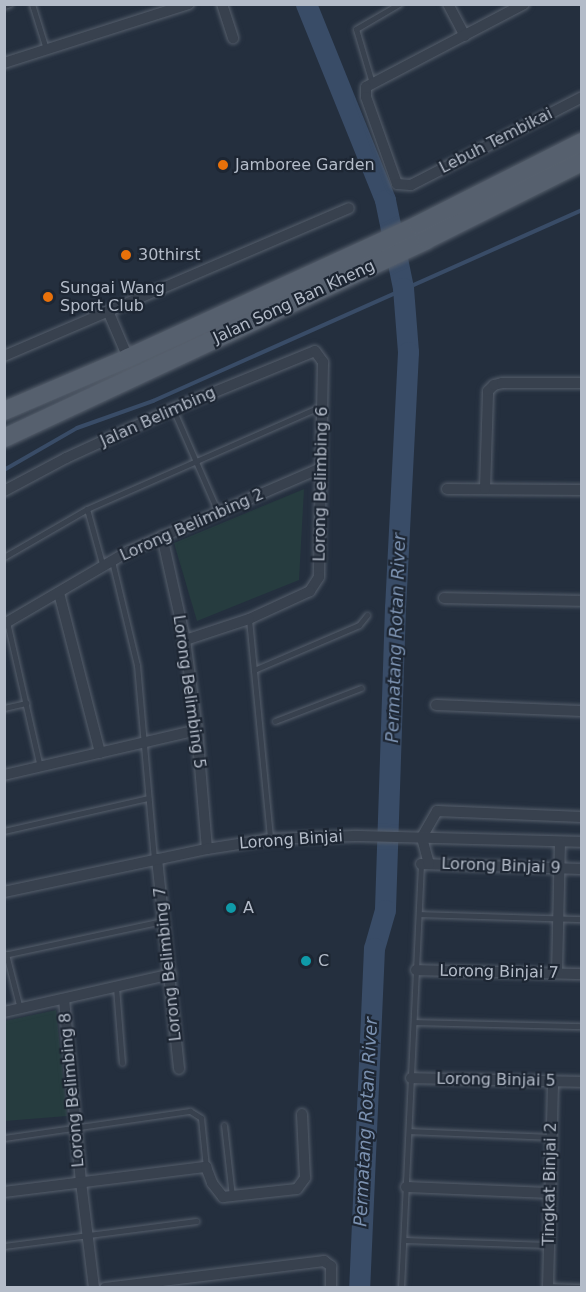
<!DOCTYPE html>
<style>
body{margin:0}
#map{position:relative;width:586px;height:1292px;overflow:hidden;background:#242f3e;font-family:"DejaVu Sans",sans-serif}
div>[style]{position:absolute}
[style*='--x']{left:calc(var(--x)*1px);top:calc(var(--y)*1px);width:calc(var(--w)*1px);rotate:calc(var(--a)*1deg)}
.green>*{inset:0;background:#263c3f}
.stream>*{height:4px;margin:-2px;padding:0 2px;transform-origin:2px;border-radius:2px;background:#394c67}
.river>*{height:21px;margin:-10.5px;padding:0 10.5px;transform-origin:10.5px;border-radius:10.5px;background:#394c67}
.roads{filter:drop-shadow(0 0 2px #565f6c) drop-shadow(0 0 2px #565f6c)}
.lane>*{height:5px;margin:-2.5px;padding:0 2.5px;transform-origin:2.5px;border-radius:2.5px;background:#38414e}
.street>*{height:10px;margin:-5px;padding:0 5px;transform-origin:5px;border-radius:5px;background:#38414e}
.primary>*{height:18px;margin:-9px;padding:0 9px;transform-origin:9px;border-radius:9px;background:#56606e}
.dots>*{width:16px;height:16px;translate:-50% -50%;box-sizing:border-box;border:3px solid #1d2633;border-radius:50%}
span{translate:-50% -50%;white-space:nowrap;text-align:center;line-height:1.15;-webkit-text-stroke:4.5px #1d2633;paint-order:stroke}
.street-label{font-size:16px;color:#b4bcc9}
.poi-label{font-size:16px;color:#b4bcc9}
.left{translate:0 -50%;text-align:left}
.water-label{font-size:18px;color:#7c92b1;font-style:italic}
.frame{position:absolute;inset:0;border:6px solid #b4bcc9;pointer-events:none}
</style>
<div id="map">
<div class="green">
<i style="clip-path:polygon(304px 489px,299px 580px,197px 621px,174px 543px)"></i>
<i style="clip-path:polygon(56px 1010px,67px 1116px,5px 1121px,5px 1021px)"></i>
</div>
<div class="stream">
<i style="--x:4;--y:470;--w:84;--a:-29.9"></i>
<i style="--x:77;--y:428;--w:81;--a:-19.6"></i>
<i style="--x:153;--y:401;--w:470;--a:-24"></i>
</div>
<div class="river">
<i style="--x:306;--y:4;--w:211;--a:68"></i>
<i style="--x:385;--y:200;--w:90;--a:78.4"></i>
<i style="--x:403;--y:288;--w:64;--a:85.5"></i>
<i style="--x:408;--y:352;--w:255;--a:92.9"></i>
<i style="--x:395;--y:607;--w:303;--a:91.9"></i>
<i style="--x:385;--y:910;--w:40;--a:106"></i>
<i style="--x:374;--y:948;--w:340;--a:92.5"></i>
</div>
<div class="roads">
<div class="lane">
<i style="--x:32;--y:4;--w:47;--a:72.7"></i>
<i style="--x:4;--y:6;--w:6;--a:-18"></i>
<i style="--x:372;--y:83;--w:56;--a:-106.5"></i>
<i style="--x:356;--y:29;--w:50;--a:-30.2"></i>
<i style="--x:173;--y:409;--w:112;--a:66.4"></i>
<i style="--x:87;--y:509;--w:60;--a:74.6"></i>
<i style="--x:4;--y:557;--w:96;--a:-30"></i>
<i style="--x:87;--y:509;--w:257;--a:-23.7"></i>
<i style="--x:112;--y:561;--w:107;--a:76.5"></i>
<i style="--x:137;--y:665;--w:196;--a:85"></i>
<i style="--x:249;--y:619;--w:221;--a:84.5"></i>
<i style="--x:7;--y:622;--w:149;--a:77.2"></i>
<i style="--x:254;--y:670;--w:114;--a:-23.2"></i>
<i style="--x:359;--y:625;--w:13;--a:-51"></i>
<i style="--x:4;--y:708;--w:23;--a:-13"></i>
<i style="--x:275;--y:721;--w:92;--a:-21"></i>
<i style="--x:4;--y:831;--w:148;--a:-12.9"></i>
<i style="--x:419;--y:914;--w:163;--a:1.8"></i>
<i style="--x:6;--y:954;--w:57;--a:75.7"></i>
<i style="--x:4;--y:955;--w:163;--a:-12.1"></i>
<i style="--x:116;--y:987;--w:76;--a:85.5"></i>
<i style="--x:414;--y:1022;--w:168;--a:1.4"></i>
<i style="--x:224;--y:1125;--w:71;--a:83.6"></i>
<i style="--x:409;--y:1131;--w:142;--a:2.4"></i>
<i style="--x:4;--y:1138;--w:188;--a:-8.3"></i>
<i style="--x:190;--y:1111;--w:13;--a:32"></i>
<i style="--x:201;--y:1118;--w:49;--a:84.2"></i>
<i style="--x:404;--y:1240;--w:145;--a:2"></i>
<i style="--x:4;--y:1246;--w:194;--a:-7.4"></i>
<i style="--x:548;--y:1286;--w:34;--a:2"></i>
<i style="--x:401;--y:1288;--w:424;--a:-87.3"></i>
</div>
<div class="street">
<i style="--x:222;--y:4;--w:36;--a:72"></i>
<i style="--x:448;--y:4;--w:36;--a:62"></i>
<i style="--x:524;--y:4;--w:178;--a:152.3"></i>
<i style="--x:366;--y:87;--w:10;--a:90"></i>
<i style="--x:366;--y:97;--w:92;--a:70.4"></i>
<i style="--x:397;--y:184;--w:14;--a:4"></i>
<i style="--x:411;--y:185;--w:192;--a:-27.2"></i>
<i style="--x:4;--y:63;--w:194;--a:-17.7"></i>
<i style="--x:108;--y:311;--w:51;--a:66.9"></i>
<i style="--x:4;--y:356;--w:375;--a:-23.2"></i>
<i style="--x:447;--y:489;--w:135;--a:0.4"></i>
<i style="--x:485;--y:489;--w:98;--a:-88.2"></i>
<i style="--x:488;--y:391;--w:8;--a:-45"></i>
<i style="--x:494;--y:385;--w:8;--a:-14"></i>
<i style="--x:502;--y:383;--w:80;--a:0"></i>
<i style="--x:4;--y:491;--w:70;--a:-28"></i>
<i style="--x:66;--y:458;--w:118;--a:-24.6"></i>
<i style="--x:173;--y:409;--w:153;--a:-22.2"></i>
<i style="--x:315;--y:351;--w:14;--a:54"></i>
<i style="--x:323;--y:362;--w:215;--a:91.1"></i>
<i style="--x:319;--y:577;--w:17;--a:123"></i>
<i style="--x:310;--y:591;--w:67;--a:155.3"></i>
<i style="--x:249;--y:619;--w:67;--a:161.8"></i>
<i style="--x:162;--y:536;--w:107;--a:77.5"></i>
<i style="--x:185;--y:640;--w:91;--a:82.4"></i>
<i style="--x:197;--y:730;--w:119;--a:85.2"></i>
<i style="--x:59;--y:593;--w:165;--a:75.6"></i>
<i style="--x:444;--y:598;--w:138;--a:1.2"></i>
<i style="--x:4;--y:624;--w:145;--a:-30.3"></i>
<i style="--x:129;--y:551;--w:209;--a:-23.4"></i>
<i style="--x:436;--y:705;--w:146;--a:2.4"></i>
<i style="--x:4;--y:775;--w:198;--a:-13.1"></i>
<i style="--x:157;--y:859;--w:211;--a:84"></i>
<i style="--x:421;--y:864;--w:161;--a:1.8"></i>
<i style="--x:429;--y:864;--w:28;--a:-105"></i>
<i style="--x:422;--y:837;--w:30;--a:-60"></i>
<i style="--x:437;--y:811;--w:145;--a:2.4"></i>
<i style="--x:4;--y:892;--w:208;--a:-12"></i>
<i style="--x:207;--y:849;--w:64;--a:-9"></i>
<i style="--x:270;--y:839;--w:85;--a:-2"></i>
<i style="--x:355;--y:836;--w:227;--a:1.5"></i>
<i style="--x:416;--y:970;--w:166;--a:1.4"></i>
<i style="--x:557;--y:973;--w:131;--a:-88.7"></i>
<i style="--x:64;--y:999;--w:184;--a:84.7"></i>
<i style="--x:81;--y:1182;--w:107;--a:83"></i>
<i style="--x:4;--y:1012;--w:171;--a:-12.8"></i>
<i style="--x:411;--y:1078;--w:171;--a:1.3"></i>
<i style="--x:406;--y:1187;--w:144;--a:2.4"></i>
<i style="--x:4;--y:1192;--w:204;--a:-7.1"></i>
<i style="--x:206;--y:1167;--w:17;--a:69"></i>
<i style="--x:212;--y:1183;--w:18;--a:52"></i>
<i style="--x:223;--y:1197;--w:74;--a:-6.2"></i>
<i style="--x:297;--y:1189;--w:14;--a:-54"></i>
<i style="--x:305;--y:1178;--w:64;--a:-92.7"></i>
<i style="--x:105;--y:1288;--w:221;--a:-7"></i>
<i style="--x:324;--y:1261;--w:9;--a:36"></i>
<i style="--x:331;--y:1266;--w:22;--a:90"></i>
<i style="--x:548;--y:1288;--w:207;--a:-88.6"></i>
</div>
<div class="primary">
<i style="--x:4;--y:411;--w:135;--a:-23.1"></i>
<i style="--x:128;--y:358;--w:319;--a:-24.6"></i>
<i style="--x:418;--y:225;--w:184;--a:-26.8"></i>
<i style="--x:4;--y:438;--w:466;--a:-25.1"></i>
<i style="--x:426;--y:240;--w:174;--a:-26.6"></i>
</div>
</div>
<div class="dots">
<i style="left:223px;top:165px;background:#e8710a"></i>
<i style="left:126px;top:255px;background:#e8710a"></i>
<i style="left:48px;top:297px;background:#e8710a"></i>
<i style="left:231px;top:908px;background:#0f9aa8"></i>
<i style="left:306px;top:961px;background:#0f9aa8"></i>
</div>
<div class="street-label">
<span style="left:496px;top:141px;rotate:-27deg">Lebuh Tembikai</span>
<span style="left:294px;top:302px;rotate:-25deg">Jalan Song Ban Kheng</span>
<span style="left:158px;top:417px;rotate:-24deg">Jalan Belimbing</span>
<span style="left:321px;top:484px;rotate:-89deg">Lorong Belimbing 6</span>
<span style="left:192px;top:525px;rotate:-24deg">Lorong Belimbing 2</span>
<span style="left:189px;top:692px;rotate:82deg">Lorong Belimbing 5</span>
<span style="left:291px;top:840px;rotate:-4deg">Lorong Binjai</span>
<span style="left:501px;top:866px;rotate:2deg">Lorong Binjai 9</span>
<span style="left:168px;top:964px;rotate:-96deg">Lorong Belimbing 7</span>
<span style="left:499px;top:972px;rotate:1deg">Lorong Binjai 7</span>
<span style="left:496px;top:1080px;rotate:1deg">Lorong Binjai 5</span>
<span style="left:72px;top:1090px;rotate:-95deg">Lorong Belimbing 8</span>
<span style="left:550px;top:1184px;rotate:-89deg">Tingkat Binjai 2</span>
</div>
<div class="poi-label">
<span class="left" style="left:235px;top:165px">Jamboree Garden</span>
<span class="left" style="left:138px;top:255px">30thirst</span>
<span class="left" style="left:60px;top:297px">Sungai Wang<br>Sport Club</span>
<span class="left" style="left:243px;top:908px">A</span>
<span class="left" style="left:318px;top:961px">C</span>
</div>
<div class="water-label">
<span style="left:396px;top:638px;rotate:-88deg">Permatang Rotan River</span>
<span style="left:366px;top:1122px;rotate:-87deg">Permatang Rotan River</span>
</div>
<div class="frame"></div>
</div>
